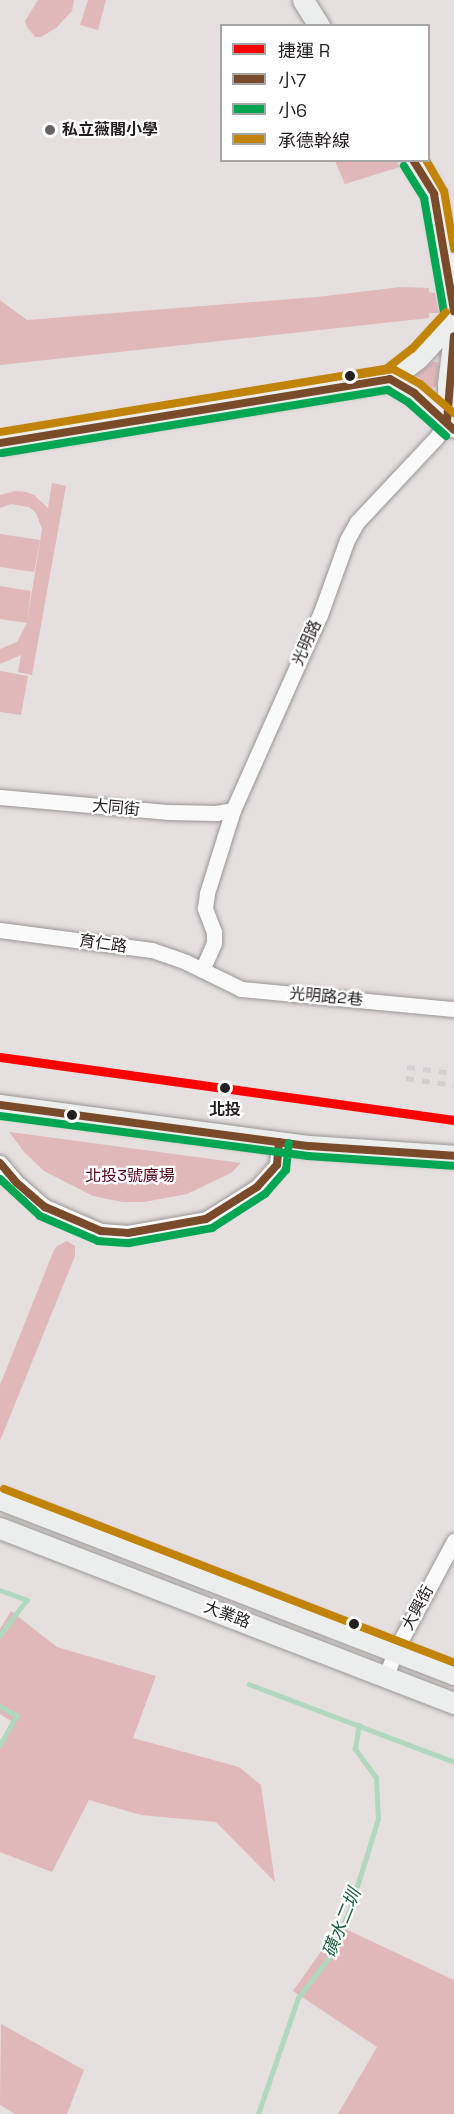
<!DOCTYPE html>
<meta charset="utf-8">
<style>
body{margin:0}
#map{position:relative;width:454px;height:2114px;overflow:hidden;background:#e6dfdf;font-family:"Space Grotesk","Noto Sans TC",sans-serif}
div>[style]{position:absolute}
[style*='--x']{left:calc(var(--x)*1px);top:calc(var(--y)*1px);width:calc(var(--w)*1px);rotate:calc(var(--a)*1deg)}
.green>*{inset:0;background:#e0b8ba}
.stream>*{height:4.5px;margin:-2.25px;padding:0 2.25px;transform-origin:2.25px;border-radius:2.25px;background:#afd8be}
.roads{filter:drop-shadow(0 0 2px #9b9696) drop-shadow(0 0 2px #9b9696)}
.street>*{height:15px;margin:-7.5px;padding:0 7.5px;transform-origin:7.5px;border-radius:7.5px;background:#fbfafa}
.secondary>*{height:21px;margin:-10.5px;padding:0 10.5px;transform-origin:10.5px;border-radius:10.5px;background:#eceeed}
.rail>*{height:4.5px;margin-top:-2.25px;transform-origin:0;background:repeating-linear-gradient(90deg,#d2d0d0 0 8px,transparent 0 16px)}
.bus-1>*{height:8px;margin:-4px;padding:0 4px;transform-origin:4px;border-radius:4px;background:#7a4b2a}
.bus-2>*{height:8px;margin:-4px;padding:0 4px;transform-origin:4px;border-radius:4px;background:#00a651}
.bus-3>*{height:8px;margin:-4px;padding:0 4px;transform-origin:4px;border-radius:4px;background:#c28408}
.metro-1>*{height:9px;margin:-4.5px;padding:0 4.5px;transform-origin:4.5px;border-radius:4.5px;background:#f00}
.dots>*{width:16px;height:16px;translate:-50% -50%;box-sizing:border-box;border:3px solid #fff;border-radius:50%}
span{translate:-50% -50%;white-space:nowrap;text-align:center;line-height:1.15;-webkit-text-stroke:4.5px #fff;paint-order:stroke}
.poi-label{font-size:16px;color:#241f1f;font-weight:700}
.left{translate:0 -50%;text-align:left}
.street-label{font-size:16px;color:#241f1f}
.stop-label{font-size:16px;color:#241f1f;font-weight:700}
.park-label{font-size:16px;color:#560416}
.water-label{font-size:18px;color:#1b5f3c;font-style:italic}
.legend{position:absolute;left:220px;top:24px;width:210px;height:138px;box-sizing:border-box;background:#fff;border:2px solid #a7a5a5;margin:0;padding:8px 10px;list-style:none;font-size:18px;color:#241f1f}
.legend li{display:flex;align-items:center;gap:12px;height:30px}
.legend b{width:30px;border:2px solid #a7a5a5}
</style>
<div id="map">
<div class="green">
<i style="clip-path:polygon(38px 0,74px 0,72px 11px,56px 28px,41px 37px,35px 37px,27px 27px,25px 21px)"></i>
<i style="clip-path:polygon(88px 0,106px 0,98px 30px,80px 25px)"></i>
<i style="clip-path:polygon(335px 161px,396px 161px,400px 167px,345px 184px)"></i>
<i style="clip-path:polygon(401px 287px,429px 288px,429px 292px,435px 293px,439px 313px,429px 313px,429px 318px,0 365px,0 300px,27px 320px,317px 297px)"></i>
<i style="clip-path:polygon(433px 362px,437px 362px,438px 366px,437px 386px,431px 389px,416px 375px)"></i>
<i style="clip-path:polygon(52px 483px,66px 486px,32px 675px,18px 672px,21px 655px,0 664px,0 649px,17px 642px,27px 623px,0 619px,0 586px,31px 591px,27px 622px,42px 529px,36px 513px,29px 507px,11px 504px,0 508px,0 495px,15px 491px,26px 492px,34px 495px,48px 508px)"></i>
<i style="clip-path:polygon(0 534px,40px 540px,34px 572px,0 567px)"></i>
<i style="clip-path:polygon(0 671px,28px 676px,21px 715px,0 712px)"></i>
<i style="clip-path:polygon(10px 1133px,10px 1132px,241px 1163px,231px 1173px,187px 1194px,144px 1202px,123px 1202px,93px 1196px,44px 1171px,24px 1152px)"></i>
<i style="clip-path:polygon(67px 1241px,75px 1246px,75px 1256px,0 1441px,0 1385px,54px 1250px,57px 1246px)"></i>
<i style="clip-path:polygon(11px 1611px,57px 1647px,156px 1676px,133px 1738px,239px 1767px,261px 1785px,275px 1882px,216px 1822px,141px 1815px,89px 1800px,52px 1872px,0 1852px,0 1742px,13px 1722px,0 1714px,0 1629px)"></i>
<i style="clip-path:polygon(339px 1926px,454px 1980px,454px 2114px,338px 2114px,377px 2047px,293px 1991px)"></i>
<i style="clip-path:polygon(1px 2024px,84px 2070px,67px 2114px,15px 2114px,0 2105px)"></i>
</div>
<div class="stream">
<i style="--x:0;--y:1590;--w:29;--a:20"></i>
<i style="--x:27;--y:1600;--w:45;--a:126.9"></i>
<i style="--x:249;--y:1684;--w:219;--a:20.8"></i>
<i style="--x:0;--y:1706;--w:20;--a:30"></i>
<i style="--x:17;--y:1716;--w:34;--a:120"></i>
<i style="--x:258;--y:2114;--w:123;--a:-71"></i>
<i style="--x:298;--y:1998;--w:49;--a:-52.4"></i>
<i style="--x:328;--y:1959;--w:58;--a:-66.5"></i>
<i style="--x:351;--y:1906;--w:91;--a:-72.8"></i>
<i style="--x:378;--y:1819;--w:41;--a:-92.8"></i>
<i style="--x:376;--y:1778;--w:36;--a:-126"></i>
<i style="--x:355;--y:1749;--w:24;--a:-81"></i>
</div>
<div class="roads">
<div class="street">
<i style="--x:0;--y:797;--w:170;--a:5.1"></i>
<i style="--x:169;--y:812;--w:47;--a:1.2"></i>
<i style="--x:216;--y:813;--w:17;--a:-10"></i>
<i style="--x:0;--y:930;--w:153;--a:7.5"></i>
<i style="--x:152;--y:950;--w:36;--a:19"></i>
<i style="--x:186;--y:962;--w:61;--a:26.1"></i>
<i style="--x:241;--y:989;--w:214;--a:5.4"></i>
<i style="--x:202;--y:970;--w:30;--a:-66"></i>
<i style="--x:214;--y:943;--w:11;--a:-90"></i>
<i style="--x:214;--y:932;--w:26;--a:-111"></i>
<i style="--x:205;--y:908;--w:15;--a:-82"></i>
<i style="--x:207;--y:893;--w:87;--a:-72.6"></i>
<i style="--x:233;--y:810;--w:214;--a:-66"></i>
<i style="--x:320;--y:615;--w:80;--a:-70.2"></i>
<i style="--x:347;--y:540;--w:21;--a:-61"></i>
<i style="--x:357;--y:522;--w:115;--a:-46.8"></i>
<i style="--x:436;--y:438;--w:20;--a:-57"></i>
<i style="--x:447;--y:421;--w:11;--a:52"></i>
<i style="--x:0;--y:1163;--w:26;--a:50"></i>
<i style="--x:17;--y:1183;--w:37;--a:41"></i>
<i style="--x:45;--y:1207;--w:61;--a:23.2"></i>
<i style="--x:101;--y:1231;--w:27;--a:4"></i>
<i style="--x:128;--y:1233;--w:79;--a:-10.2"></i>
<i style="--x:206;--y:1219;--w:60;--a:-32.1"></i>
<i style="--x:257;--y:1187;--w:30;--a:-48"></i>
<i style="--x:277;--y:1165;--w:23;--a:-85"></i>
<i style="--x:386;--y:1677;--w:28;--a:-71"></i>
<i style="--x:395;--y:1651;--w:125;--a:-61.8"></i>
</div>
<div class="secondary">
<i style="--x:303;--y:0;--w:31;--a:58"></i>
<i style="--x:413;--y:160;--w:40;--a:58"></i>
<i style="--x:434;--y:194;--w:119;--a:80.3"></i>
<i style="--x:390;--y:379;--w:36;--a:-37"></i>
<i style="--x:419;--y:357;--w:52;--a:-47.4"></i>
<i style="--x:447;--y:421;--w:37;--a:-88"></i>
<i style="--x:448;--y:384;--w:48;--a:-82.9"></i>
<i style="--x:0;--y:443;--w:395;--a:-9.3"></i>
<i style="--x:390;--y:379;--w:28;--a:30"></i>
<i style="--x:414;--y:393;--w:43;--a:40.3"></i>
<i style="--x:0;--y:1105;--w:312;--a:7.6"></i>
<i style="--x:309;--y:1146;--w:145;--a:3.9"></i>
<i style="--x:0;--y:1499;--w:487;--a:21.1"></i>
<i style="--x:0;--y:1528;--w:487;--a:21.1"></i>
</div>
</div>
<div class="rail">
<i style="--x:407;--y:1067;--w:47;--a:7.3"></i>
<i style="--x:406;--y:1078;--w:49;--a:8.3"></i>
</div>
<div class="bus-1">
<i style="--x:413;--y:160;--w:40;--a:58"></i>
<i style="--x:434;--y:194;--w:119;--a:80.3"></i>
<i style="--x:447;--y:421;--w:85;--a:-85.3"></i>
<i style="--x:0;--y:443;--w:395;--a:-9.3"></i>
<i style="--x:390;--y:379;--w:28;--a:30"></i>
<i style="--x:414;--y:393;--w:54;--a:42.8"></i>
<i style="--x:0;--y:1105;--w:312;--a:7.6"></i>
<i style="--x:309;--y:1146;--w:145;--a:3.9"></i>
<i style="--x:0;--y:1163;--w:26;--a:50"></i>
<i style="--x:17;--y:1183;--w:37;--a:41"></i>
<i style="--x:45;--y:1207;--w:61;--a:23.2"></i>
<i style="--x:101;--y:1231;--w:27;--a:4"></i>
<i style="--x:128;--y:1233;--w:79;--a:-10.2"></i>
<i style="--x:206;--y:1219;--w:60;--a:-32.1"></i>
<i style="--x:257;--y:1187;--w:30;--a:-48"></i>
<i style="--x:277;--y:1165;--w:23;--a:-85"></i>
</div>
<div class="bus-2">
<i style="--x:404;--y:166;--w:38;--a:58"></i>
<i style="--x:424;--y:198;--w:117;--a:80.1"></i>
<i style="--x:2;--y:453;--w:391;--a:-9.3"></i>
<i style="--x:388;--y:390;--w:23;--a:31"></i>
<i style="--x:408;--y:402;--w:51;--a:41.8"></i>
<i style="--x:0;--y:1116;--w:311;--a:7.4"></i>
<i style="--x:308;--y:1156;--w:145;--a:3.9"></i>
<i style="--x:0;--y:1179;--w:54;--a:42.8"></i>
<i style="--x:40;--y:1216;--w:63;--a:23.3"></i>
<i style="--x:98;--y:1241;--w:31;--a:4"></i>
<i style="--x:129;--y:1243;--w:84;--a:-10.2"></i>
<i style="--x:212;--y:1228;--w:63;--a:-32.7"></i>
<i style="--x:265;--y:1194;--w:32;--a:-49"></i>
<i style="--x:286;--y:1170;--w:27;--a:-84"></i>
</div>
<div class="bus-3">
<i style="--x:426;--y:160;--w:36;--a:60"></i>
<i style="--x:444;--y:191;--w:59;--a:80.2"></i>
<i style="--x:350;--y:376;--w:44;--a:-9.2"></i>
<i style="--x:393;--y:369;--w:31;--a:29"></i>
<i style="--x:420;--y:384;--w:45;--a:40.5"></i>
<i style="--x:0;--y:432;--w:391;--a:-9.3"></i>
<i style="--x:386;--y:369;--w:33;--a:-38"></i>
<i style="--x:412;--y:349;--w:50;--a:-47.4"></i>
<i style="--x:4;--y:1489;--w:482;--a:21.1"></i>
</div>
<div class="metro-1">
<i style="--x:0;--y:1057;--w:458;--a:7.9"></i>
</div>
<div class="dots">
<i style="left:50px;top:130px;background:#686262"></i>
<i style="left:350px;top:376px;background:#241f1f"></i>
<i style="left:225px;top:1088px;background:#241f1f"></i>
<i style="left:72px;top:1115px;background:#241f1f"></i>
<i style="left:354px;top:1624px;background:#241f1f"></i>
</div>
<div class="poi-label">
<span class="left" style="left:62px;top:130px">私立薇閣小學</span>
</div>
<div class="street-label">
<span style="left:307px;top:643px;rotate:-66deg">光明路</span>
<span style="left:116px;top:808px;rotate:5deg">大同街</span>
<span style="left:103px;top:944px;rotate:8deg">育仁路</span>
<span style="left:326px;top:997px;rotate:5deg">光明路2巷</span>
<span style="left:418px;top:1608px;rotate:-62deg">大興街</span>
<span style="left:227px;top:1615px;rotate:21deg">大業路</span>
</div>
<div class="stop-label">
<span style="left:225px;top:1110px">北投</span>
</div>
<div class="park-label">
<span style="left:130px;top:1176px">北投3號廣場</span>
</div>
<div class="water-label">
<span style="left:342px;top:1923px;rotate:-68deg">磺水二圳</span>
</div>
<ul class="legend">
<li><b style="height:8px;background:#f00"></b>捷運 R</li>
<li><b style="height:8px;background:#7a4b2a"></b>小7</li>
<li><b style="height:8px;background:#00a651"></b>小6</li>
<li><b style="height:8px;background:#c28408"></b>承德幹線</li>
</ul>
</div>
